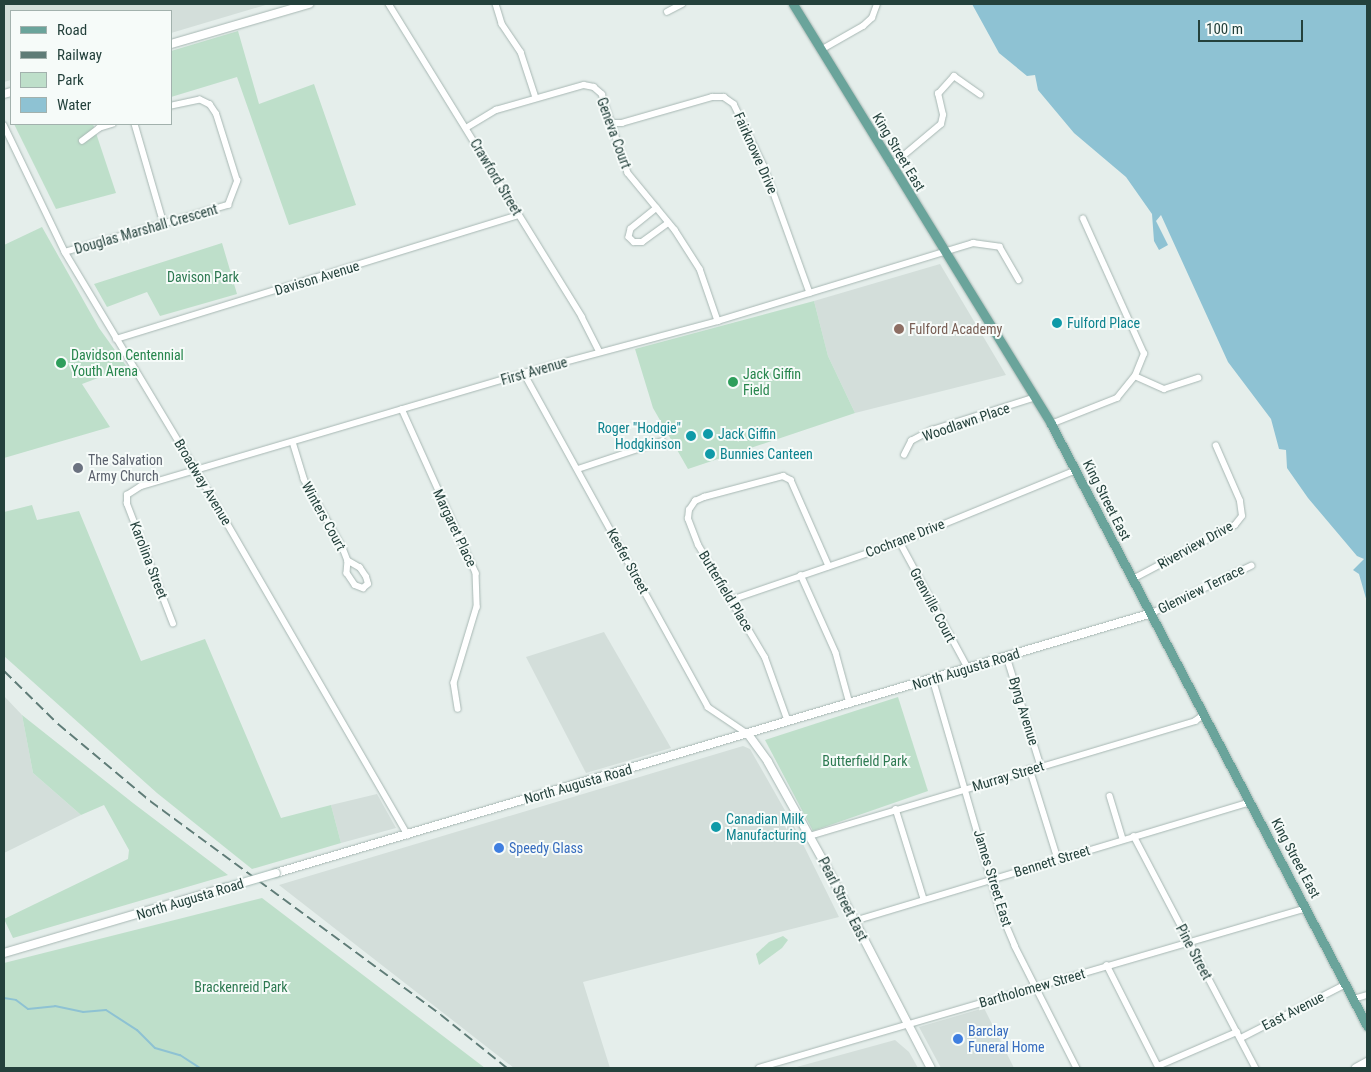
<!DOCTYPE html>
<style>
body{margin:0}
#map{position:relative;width:1371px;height:1072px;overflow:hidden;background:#e5eeeb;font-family:"Roboto Condensed",sans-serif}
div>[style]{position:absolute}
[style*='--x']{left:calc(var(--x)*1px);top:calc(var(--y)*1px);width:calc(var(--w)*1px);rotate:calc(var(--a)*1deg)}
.built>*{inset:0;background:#d3deda}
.green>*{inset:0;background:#bedfca}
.water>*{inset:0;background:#8ec2d3}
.stream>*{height:2px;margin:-1px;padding:0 1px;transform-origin:1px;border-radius:1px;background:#8ec2d3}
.roads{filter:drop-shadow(0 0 1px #a7b7b3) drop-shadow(0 0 1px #a7b7b3)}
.street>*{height:5.5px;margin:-2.75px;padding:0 2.75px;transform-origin:2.75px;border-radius:2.75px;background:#fff}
.secondary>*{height:8px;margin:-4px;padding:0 4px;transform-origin:4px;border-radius:4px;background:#fff}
.primary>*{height:9px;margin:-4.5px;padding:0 4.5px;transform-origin:4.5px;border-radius:4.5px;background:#6aa49b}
.rail>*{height:2px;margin-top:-1px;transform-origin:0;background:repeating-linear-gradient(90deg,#5f7c77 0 10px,transparent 0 15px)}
.bridges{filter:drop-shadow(0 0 1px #a3bab4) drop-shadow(0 0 1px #a3bab4)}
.secondary-bridge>*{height:8px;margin:-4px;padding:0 4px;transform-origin:4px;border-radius:4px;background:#fff}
.dots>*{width:14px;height:14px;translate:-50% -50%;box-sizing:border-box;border:2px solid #f6fbf9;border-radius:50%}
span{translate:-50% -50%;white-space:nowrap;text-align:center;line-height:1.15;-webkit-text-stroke:4px #f6fbf9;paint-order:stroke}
.street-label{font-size:14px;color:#24413c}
.park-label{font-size:14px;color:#2d7951}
.culture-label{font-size:14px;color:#0d838f}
.left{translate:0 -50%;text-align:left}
.right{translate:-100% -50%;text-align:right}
.education-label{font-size:14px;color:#785e54}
.leisure-label{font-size:14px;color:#27864d}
.worship-label{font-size:14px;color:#5b616d}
.shop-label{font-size:14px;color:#366cbe}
.frame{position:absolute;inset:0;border:5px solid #24413c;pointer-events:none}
.legend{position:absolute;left:10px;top:10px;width:162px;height:115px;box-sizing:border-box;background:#f6fbf9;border:1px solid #a2b1ad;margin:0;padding:6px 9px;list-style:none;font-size:15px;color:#24413c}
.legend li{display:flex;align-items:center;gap:10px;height:25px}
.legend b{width:25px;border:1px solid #a2b1ad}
.scale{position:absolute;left:1198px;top:20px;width:105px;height:22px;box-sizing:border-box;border:2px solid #24413c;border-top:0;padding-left:6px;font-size:15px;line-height:18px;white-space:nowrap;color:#24413c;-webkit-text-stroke:4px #f6fbf9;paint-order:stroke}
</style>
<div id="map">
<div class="built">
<i style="clip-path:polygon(4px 4px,269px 4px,171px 33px,171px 11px,11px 11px,11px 80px,4px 82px)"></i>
<i style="clip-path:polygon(940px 264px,1006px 375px,855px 413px,828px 356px,814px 301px)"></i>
<i style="clip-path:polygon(604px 632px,671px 748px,586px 773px,526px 657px)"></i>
<i style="clip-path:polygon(4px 696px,22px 715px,33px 773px,81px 815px,4px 853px)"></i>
<i style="clip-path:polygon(743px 746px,750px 749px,795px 828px,839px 917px,583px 982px,610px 1068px,514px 1068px,279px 885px)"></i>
<i style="clip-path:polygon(377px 794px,396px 828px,341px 843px,331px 805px)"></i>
<i style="clip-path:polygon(984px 1008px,1014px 1068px,941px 1068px,919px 1027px)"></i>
<i style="clip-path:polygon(895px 1040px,909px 1052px,918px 1068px,793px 1068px)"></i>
</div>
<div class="green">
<i style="clip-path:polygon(238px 31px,259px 104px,314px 84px,356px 205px,289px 225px,237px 77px,171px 97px,171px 51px)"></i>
<i style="clip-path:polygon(14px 124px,93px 124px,116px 193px,56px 209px)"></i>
<i style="clip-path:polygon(42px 227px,99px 328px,127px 367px,82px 384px,110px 427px,4px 458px,4px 245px)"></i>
<i style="clip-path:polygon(222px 243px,237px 294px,160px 316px,147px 292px,107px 307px,94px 284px)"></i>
<i style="clip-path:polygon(814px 301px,828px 356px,855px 413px,688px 469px,653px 408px,635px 349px)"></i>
<i style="clip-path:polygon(32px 505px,37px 520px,79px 511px,141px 661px,205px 639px,281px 818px,331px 805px,341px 843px,252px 869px,157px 793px,4px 656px,4px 512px)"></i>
<i style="clip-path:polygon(898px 697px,928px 791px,813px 831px,765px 740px)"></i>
<i style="clip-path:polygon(22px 715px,133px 803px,228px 875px,13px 938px,4px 919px,128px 859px,129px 850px,104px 805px,81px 815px,33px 773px)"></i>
<i style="clip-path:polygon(262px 898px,485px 1068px,4px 1068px,4px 963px)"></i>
<i style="clip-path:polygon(783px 936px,788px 940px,782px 948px,759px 965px,756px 954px,769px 942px)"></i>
</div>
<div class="water">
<i style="clip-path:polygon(972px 4px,1367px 4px,1367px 602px,1359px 574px,1353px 570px,1364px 559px,1357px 556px,1308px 498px,1287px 468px,1286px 450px,1279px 449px,1271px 419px,1228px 362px,1161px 215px,1156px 221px,1168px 245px,1159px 250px,1154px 241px,1152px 214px,1126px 177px,1074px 133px,1038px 90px,1035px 75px,1027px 76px,999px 53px)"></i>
</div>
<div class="stream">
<i style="--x:4;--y:998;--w:12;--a:9"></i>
<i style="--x:16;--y:1000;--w:15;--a:37"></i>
<i style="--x:28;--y:1009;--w:27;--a:-6"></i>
<i style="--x:55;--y:1006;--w:29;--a:12"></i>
<i style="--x:83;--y:1012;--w:23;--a:-5"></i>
<i style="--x:106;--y:1010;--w:37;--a:33"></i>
<i style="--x:137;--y:1030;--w:25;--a:45"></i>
<i style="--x:155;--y:1048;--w:26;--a:16"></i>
<i style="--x:180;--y:1055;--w:24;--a:33"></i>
</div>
<div class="roads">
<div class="street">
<i style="--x:389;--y:4;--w:368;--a:58.3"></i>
<i style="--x:582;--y:317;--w:39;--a:63"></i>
<i style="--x:496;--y:4;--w:21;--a:73"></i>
<i style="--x:502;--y:24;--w:34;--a:56"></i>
<i style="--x:521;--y:52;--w:48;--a:71.9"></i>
<i style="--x:667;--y:12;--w:17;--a:-28"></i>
<i style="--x:821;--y:50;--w:48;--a:-29.7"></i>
<i style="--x:863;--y:26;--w:12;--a:-42"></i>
<i style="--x:872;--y:18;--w:15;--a:-70"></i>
<i style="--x:612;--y:123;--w:10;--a:0"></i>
<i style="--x:622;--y:123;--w:94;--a:-16.1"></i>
<i style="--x:712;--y:97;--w:12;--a:0"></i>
<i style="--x:724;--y:97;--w:12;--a:35"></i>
<i style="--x:734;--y:104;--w:69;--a:64.2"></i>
<i style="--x:764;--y:166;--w:135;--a:70.1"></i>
<i style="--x:135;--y:124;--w:104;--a:73.8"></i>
<i style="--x:4;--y:125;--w:141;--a:64.3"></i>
<i style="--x:65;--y:252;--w:264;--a:59"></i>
<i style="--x:201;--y:478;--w:413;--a:59.9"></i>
<i style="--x:466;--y:128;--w:35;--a:-31"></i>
<i style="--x:496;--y:110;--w:91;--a:-15.9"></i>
<i style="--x:584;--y:85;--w:10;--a:11"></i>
<i style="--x:594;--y:87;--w:11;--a:41"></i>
<i style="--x:602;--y:94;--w:83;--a:71.8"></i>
<i style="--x:628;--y:173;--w:74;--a:50.5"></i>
<i style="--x:675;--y:230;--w:46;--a:57.3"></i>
<i style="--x:700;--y:269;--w:55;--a:70.9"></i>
<i style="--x:82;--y:141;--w:21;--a:-37"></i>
<i style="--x:99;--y:128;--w:14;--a:-17"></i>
<i style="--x:891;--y:166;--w:65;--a:-40"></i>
<i style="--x:941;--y:124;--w:9;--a:-77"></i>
<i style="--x:943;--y:115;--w:22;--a:-103"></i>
<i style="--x:938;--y:94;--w:24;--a:-48"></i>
<i style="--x:954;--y:76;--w:32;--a:35"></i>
<i style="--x:657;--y:208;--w:33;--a:141"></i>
<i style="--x:631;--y:229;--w:8;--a:104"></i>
<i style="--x:629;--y:237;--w:7;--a:45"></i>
<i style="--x:634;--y:242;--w:8;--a:0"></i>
<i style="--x:642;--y:242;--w:32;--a:-36"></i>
<i style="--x:65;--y:252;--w:170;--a:-16.1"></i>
<i style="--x:228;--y:205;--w:26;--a:-69"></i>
<i style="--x:237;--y:181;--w:70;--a:-107.4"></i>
<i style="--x:216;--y:114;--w:11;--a:-124"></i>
<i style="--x:210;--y:105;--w:11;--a:-153"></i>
<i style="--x:200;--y:100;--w:30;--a:168"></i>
<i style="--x:116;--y:339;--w:421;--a:-17.1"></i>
<i style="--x:524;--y:373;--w:381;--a:61.1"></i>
<i style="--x:708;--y:707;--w:48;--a:34"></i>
<i style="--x:1135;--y:376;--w:32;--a:24"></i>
<i style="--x:1164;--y:389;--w:36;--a:-18"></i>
<i style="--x:402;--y:409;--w:180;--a:65.7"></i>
<i style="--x:476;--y:573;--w:34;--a:88"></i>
<i style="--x:477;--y:607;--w:79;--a:106.8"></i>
<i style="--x:454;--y:683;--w:26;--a:81"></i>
<i style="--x:1051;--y:424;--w:71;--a:-21.5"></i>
<i style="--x:1117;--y:398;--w:28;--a:-51"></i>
<i style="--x:1135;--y:376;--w:24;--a:-68"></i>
<i style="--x:1144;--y:354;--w:148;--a:-114.3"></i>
<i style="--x:293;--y:442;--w:39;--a:73"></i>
<i style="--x:304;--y:479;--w:79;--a:60.5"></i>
<i style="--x:343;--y:548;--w:14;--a:69"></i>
<i style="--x:348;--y:561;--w:12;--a:95"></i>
<i style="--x:347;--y:573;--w:14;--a:56"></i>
<i style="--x:355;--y:585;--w:9;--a:21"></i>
<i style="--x:363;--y:588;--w:6;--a:-39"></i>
<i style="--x:368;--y:584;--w:7;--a:-106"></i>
<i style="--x:366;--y:577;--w:11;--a:-124"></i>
<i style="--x:360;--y:568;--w:14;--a:-150"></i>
<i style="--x:904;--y:455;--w:16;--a:-63"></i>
<i style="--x:911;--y:441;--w:24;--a:-28"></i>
<i style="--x:932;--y:430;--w:109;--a:-17.6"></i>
<i style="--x:578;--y:469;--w:89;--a:-18.4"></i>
<i style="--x:900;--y:542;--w:143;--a:61.6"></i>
<i style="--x:801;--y:575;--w:85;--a:65.8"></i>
<i style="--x:836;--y:653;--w:53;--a:74.6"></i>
<i style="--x:1133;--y:579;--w:115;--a:-27.9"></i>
<i style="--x:1235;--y:525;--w:11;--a:-52"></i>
<i style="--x:1242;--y:516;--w:15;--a:-98"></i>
<i style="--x:1240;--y:501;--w:60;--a:-113.6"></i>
<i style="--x:731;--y:600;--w:179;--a:-18.9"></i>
<i style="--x:900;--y:542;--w:190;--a:-22.2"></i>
<i style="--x:1152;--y:613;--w:110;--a:-25.4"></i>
<i style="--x:173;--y:624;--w:129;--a:-111"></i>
<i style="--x:127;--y:504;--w:9;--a:-90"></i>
<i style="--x:127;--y:495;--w:17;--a:-33"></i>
<i style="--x:141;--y:486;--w:399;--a:-16.4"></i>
<i style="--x:524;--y:373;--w:201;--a:-15"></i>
<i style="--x:718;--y:321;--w:267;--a:-17"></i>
<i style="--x:973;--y:243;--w:27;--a:8"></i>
<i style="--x:1000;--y:247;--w:38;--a:60"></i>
<i style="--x:1007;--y:657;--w:114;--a:72.7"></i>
<i style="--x:933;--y:679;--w:241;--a:73.8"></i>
<i style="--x:1000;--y:910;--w:39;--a:67"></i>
<i style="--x:1015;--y:946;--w:137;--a:63.1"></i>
<i style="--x:788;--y:722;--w:68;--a:-109.8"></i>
<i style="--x:765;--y:658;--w:131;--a:-120.7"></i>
<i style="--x:698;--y:545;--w:28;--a:-111"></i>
<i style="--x:688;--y:519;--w:9;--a:-84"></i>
<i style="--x:689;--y:510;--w:11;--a:-56"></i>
<i style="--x:695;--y:501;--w:10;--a:-24"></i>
<i style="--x:704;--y:497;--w:82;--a:-14.9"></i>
<i style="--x:783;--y:476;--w:9;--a:27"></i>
<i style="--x:791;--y:480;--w:94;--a:66.2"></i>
<i style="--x:1030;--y:769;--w:94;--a:72.7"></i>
<i style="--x:1110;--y:796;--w:45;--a:73.2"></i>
<i style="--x:896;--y:809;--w:94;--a:72.7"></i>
<i style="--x:810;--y:836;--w:402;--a:-16.6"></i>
<i style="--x:1195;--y:721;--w:12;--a:-35"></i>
<i style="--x:1134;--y:836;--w:262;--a:62.3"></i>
<i style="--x:854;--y:921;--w:414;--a:-16.7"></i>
<i style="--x:1107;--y:965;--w:115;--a:63.2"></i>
<i style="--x:1354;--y:999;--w:14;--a:-17"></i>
<i style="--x:1241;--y:1038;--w:118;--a:-27.2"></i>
<i style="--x:1158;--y:1066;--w:86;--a:-23.3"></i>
<i style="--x:759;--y:1068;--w:571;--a:-16.28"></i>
</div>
<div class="secondary">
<i style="--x:171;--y:44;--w:144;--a:-16.2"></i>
<i style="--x:4;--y:94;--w:7;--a:-16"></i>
<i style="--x:748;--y:734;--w:34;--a:54"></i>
<i style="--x:768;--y:762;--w:115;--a:60.8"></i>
<i style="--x:824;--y:862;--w:232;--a:62.6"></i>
<i style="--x:276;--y:873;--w:914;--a:-16.53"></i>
<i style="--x:4;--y:953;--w:230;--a:-16.4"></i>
<i style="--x:1356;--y:1068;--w:13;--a:-29"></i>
</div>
<div class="primary">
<i style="--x:793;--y:4;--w:493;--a:58.4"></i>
<i style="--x:1051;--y:424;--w:680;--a:62.3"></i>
</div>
</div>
<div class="rail">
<i style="--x:4;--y:671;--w:76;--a:44.5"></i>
<i style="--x:58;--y:724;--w:120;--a:39.9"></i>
<i style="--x:150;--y:801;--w:361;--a:36.3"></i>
<i style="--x:441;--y:1015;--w:85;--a:38.8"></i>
</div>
<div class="bridges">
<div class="secondary-bridge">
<i style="--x:225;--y:888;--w:53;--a:-16.4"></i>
</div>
</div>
<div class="dots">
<i style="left:1057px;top:323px;background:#0f9aa8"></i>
<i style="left:899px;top:329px;background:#8d6e63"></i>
<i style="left:61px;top:363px;background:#2e9e5b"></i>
<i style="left:733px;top:382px;background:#2e9e5b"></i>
<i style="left:708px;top:434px;background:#0f9aa8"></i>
<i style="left:691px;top:436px;background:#0f9aa8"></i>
<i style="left:710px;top:454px;background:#0f9aa8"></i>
<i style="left:78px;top:468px;background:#6b7280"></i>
<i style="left:716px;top:827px;background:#0f9aa8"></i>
<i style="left:499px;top:848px;background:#3f7fe0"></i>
<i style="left:958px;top:1039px;background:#3f7fe0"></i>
</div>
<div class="street-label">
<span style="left:614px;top:133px;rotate:70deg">Geneva Court</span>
<span style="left:899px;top:152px;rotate:59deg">King Street East</span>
<span style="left:756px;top:153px;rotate:66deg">Fairknowe Drive</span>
<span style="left:496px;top:177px;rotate:59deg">Crawford Street</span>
<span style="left:146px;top:229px;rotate:-16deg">Douglas Marshall Crescent</span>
<span style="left:317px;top:278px;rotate:-17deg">Davison Avenue</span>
<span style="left:534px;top:371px;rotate:-16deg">First Avenue</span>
<span style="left:966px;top:422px;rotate:-19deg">Woodlawn Place</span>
<span style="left:203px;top:482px;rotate:59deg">Broadway Avenue</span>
<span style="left:1107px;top:500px;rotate:63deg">King Street East</span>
<span style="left:324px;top:516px;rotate:61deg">Winters Court</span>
<span style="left:455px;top:528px;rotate:65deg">Margaret Place</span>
<span style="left:905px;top:538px;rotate:-21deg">Cochrane Drive</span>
<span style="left:1195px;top:545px;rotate:-29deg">Riverview Drive</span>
<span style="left:149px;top:560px;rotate:69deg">Karolina Street</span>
<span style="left:628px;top:561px;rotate:61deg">Keefer Street</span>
<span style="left:1201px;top:589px;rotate:-26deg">Glenview Terrace</span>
<span style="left:726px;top:591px;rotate:59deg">Butterfield Place</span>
<span style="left:933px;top:605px;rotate:62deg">Grenville Court</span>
<span style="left:966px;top:669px;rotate:-17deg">North Augusta Road</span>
<span style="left:1024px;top:711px;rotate:73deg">Byng Avenue</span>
<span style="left:1008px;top:776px;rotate:-17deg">Murray Street</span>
<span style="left:578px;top:784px;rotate:-16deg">North Augusta Road</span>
<span style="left:1296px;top:858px;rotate:62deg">King Street East</span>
<span style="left:1052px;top:861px;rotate:-17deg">Bennett Street</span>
<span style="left:993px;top:878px;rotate:73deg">James Street East</span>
<span style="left:190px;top:899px;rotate:-17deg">North Augusta Road</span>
<span style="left:843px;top:899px;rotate:63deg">Pearl Street East</span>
<span style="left:1194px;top:952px;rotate:62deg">Pine Street</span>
<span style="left:1032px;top:988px;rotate:-16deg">Bartholomew Street</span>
<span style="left:1293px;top:1011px;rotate:-27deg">East Avenue</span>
</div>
<div class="park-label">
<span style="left:203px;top:277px">Davison Park</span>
<span style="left:865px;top:761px">Butterfield Park</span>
<span style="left:241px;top:987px">Brackenreid Park</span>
</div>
<div class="culture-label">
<span class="left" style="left:1067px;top:323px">Fulford Place</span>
<span class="right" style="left:681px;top:436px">Roger "Hodgie"<br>Hodgkinson</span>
<span class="left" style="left:718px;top:434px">Jack Giffin</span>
<span class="left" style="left:720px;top:454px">Bunnies Canteen</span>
<span class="left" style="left:726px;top:827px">Canadian Milk<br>Manufacturing</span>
</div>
<div class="education-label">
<span class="left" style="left:909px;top:329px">Fulford Academy</span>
</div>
<div class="leisure-label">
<span class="left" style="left:71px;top:363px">Davidson Centennial<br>Youth Arena</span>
<span class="left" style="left:743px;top:382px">Jack Giffin<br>Field</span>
</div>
<div class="worship-label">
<span class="left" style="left:88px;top:468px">The Salvation<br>Army Church</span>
</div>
<div class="shop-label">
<span class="left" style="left:509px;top:848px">Speedy Glass</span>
<span class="left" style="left:968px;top:1039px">Barclay<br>Funeral Home</span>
</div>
<div class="frame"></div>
<ul class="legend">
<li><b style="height:6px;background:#6aa49b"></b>Road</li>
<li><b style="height:6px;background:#5f7c77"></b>Railway</li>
<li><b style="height:14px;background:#bedfca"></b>Park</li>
<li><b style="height:14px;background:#8ec2d3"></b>Water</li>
</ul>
<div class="scale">100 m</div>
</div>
